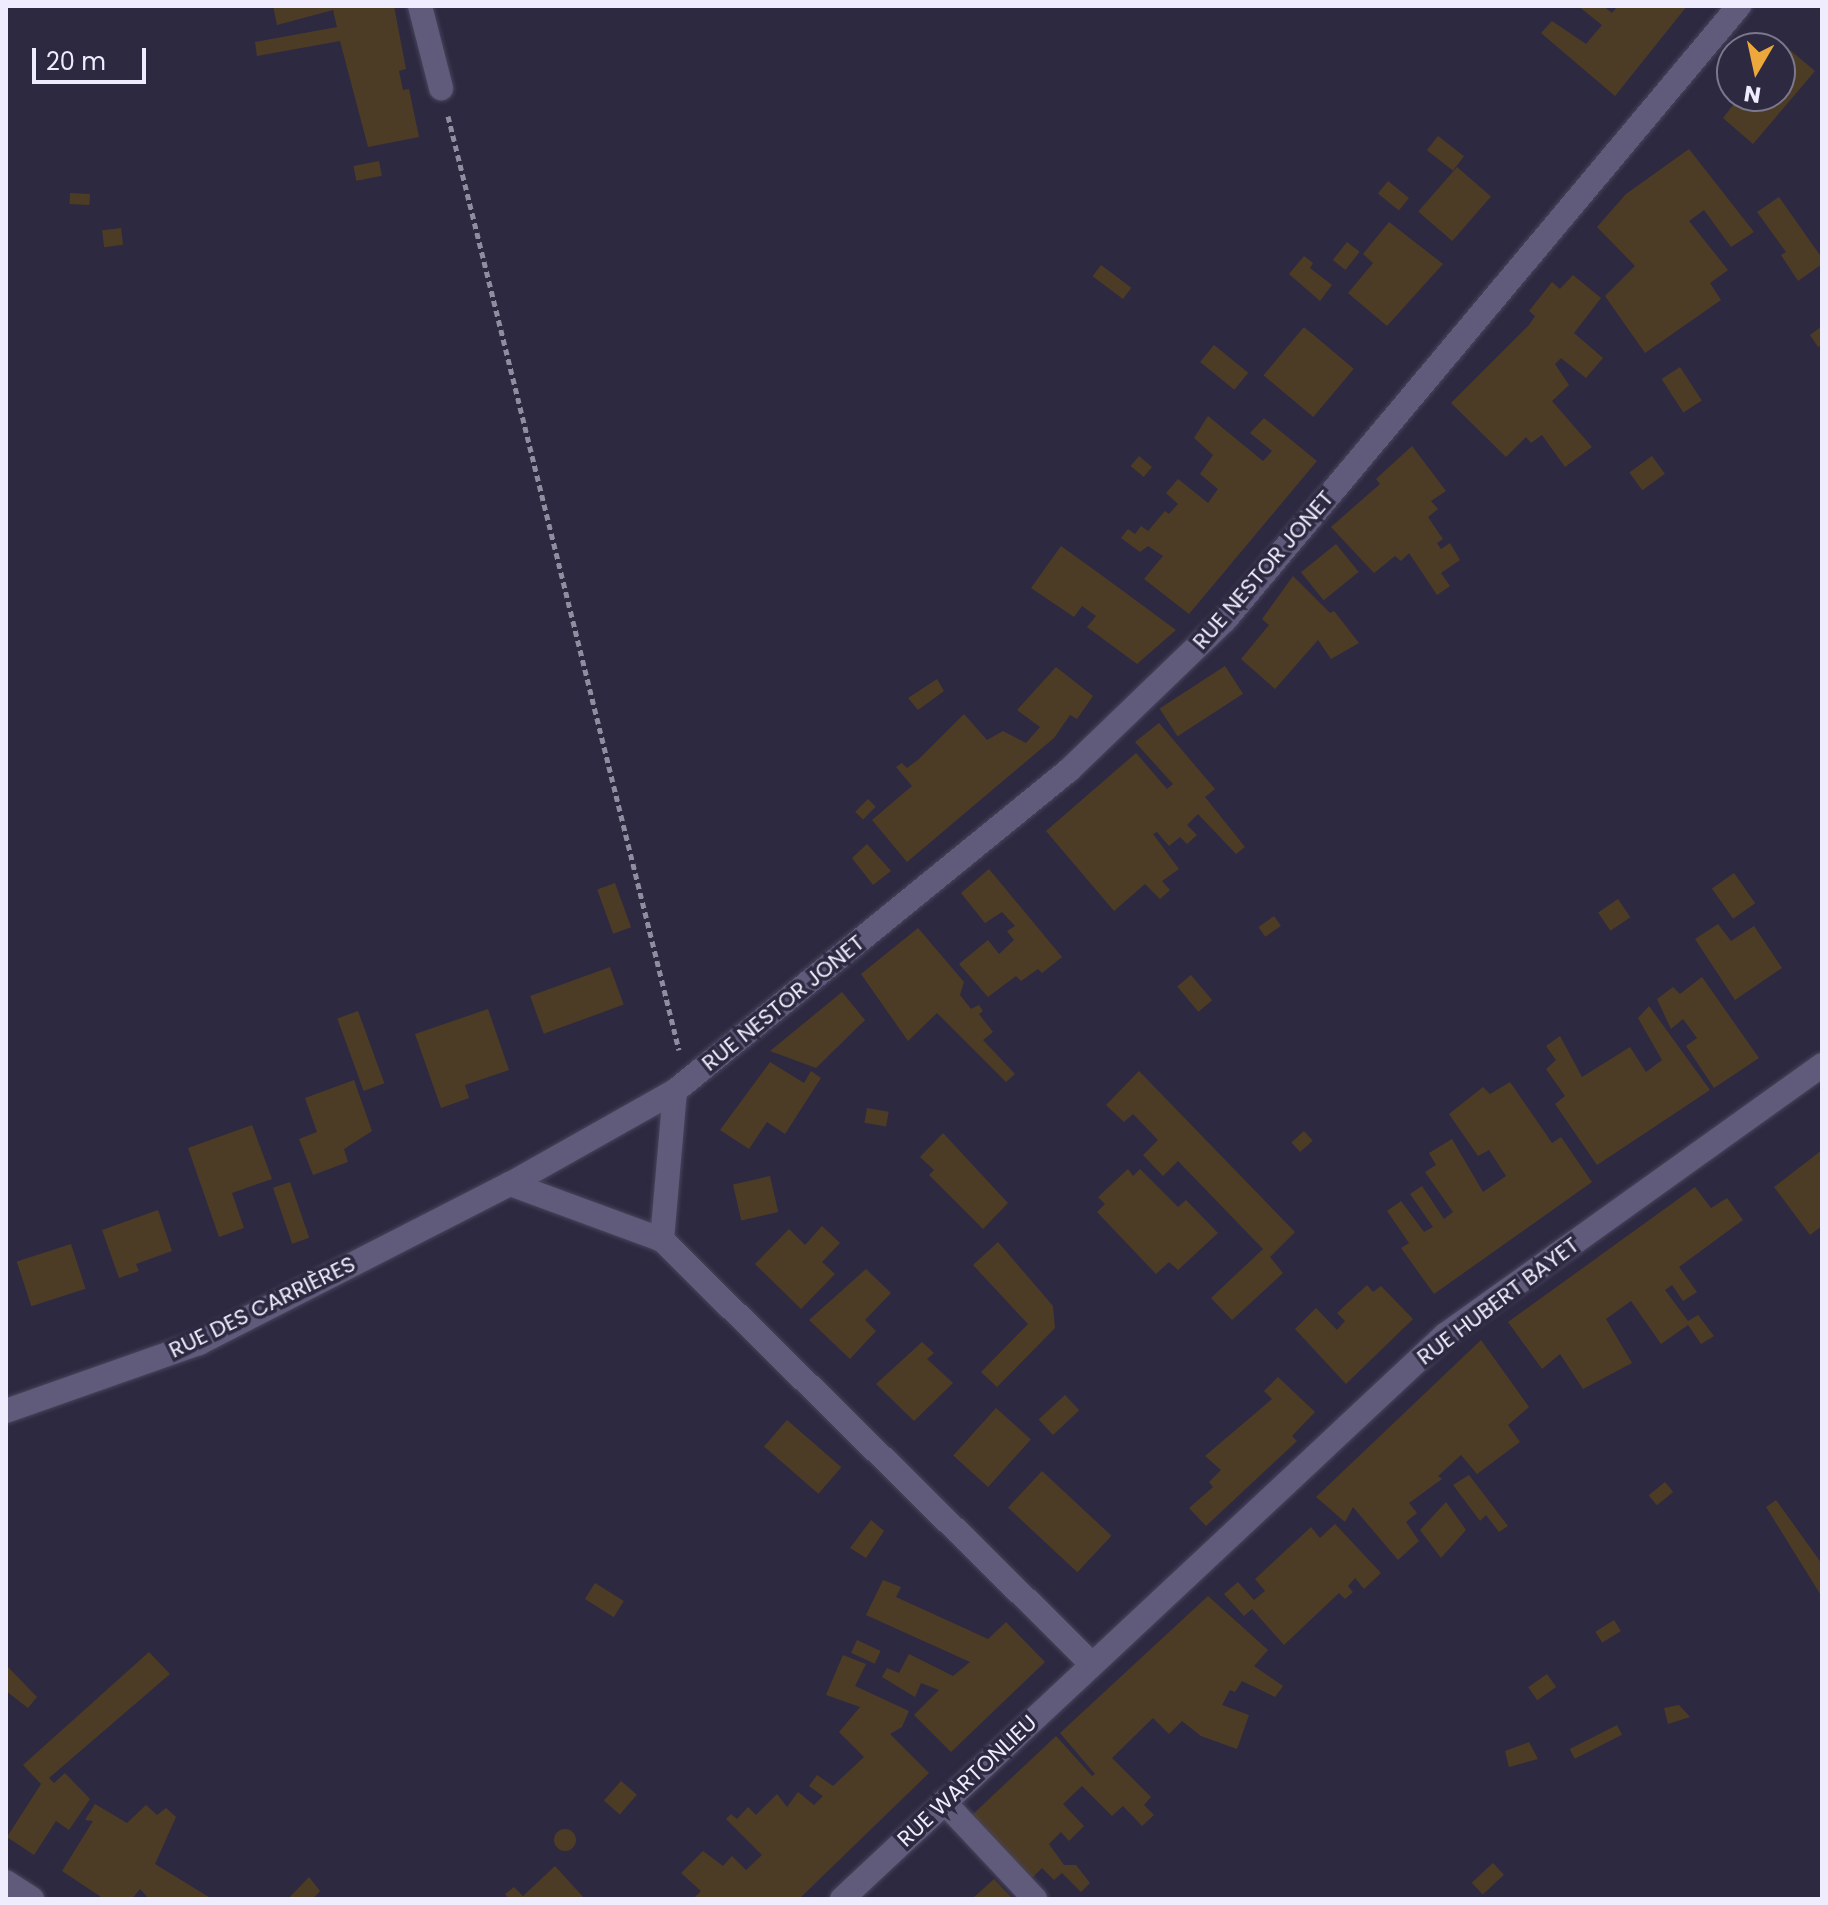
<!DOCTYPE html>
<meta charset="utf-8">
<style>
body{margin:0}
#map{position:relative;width:1828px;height:1905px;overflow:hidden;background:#2d2941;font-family:Poppins,sans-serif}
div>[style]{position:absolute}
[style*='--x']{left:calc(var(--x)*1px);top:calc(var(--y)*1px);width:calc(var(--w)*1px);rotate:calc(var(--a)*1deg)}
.building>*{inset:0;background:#4d3c25;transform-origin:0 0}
.round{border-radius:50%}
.path>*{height:5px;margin-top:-2.5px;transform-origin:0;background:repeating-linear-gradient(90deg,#908da0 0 6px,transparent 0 10px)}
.roads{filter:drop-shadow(0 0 2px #48445b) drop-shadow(0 0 2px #48445b)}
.street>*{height:24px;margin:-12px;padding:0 12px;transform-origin:12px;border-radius:12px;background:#605b7b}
span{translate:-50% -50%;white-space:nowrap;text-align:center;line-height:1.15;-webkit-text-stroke:7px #2d2941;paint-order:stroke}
.street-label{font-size:22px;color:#efedfd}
.frame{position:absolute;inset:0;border:8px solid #efedfd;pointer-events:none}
.north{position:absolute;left:1716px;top:32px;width:80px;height:80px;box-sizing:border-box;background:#2d2941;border:2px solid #7b778c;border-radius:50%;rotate:189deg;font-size:22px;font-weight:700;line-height:32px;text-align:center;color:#efedfd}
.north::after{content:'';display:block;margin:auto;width:28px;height:36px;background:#eda83c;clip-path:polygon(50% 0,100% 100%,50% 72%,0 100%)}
.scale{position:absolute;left:32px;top:48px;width:114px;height:36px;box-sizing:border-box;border:4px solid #efedfd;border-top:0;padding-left:10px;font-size:24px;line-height:28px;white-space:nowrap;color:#efedfd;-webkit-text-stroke:6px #2d2941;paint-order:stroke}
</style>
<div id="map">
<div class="building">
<i style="clip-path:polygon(273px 6px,394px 6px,406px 69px,399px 71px,403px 90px,409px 89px,419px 137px,368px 147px,340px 41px,257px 56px,255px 42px,337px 27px,333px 10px,277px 25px)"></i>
<i style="clip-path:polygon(1578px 6px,1603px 6px,1612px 13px,1618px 6px,1687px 6px,1615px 96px,1541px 33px,1552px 21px,1586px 44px,1602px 25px)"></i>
<i style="clip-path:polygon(1778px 40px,1815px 71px,1753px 144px,1723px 118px,1740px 96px,1780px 96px,1780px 48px,1771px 48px)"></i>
<i style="left:1438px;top:136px;width:33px;height:18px;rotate:38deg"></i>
<i style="clip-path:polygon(1689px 149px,1754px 232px,1731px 247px,1704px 210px,1689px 221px,1728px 270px,1710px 283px,1721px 300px,1645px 353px,1605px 296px,1635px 266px,1597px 227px,1626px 194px)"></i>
<i style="left:379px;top:161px;width:15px;height:26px;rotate:79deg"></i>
<i style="left:1457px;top:167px;width:45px;height:59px;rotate:41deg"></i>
<i style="left:1388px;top:181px;width:27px;height:16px;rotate:39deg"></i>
<i style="left:70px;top:193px;width:20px;height:11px;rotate:3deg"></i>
<i style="clip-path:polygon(1779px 197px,1822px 258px,1822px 264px,1798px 281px,1781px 255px,1786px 252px,1757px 212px)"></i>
<i style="clip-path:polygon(1389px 222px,1443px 264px,1387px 326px,1348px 293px,1373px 263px,1363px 254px)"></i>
<i style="left:121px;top:228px;width:17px;height:19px;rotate:83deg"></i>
<i style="left:1347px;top:242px;width:16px;height:23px;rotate:38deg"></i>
<i style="clip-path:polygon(1304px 256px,1313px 263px,1310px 268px,1332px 285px,1320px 301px,1289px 274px)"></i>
<i style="left:1101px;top:265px;width:38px;height:14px;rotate:37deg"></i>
<i style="clip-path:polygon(1573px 275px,1601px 298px,1574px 333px,1603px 358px,1586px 378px,1561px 358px,1555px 364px,1569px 385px,1552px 401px,1592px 447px,1565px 467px,1542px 435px,1531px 443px,1526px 437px,1506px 457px,1451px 403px,1529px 325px,1535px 316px,1529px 311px,1552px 282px,1560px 289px)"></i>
<i style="clip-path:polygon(1822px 326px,1822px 345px,1818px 347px,1810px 335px)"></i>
<i style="left:1304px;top:327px;width:65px;height:63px;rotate:40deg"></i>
<i style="left:1214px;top:345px;width:44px;height:22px;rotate:39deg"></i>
<i style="left:1680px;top:367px;width:40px;height:22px;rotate:57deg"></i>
<i style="clip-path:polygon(1208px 416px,1263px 461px,1272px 451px,1250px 433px,1264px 418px,1317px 461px,1189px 614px,1144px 579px,1163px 556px,1148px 546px,1140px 552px,1121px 538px,1128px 529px,1135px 534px,1141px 526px,1148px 531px,1165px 511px,1169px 514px,1178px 504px,1166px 493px,1178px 479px,1208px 503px,1218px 489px,1200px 474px,1213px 455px,1194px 438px)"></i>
<i style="clip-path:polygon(1412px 446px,1446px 491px,1431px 501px,1438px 509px,1428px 517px,1443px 539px,1437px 543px,1441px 549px,1450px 543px,1460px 560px,1441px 573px,1450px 586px,1437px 595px,1409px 553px,1401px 561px,1395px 556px,1374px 573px,1331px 527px,1380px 484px,1376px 479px)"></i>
<i style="left:1139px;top:456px;width:17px;height:13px;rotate:40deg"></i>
<i style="left:1652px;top:456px;width:22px;height:28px;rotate:54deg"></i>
<i style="left:1336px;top:544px;width:36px;height:45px;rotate:51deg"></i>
<i style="clip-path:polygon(1061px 546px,1104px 577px,1176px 630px,1137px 664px,1087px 627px,1096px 616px,1082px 606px,1074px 617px,1031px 588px)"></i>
<i style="clip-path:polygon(1293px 576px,1330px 613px,1334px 611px,1359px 643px,1331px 659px,1318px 640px,1275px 689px,1241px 659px,1269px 625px,1262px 619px)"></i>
<i style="left:1225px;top:666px;width:33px;height:78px;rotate:57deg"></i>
<i style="clip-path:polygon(1056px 667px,1093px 696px,1077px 719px,1070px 715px,1054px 738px,907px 862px,872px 820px,912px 786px,896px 767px,902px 763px,907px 768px,919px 759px,964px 714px,987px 740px,1003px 731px,1026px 743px,1040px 727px,1017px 710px)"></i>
<i style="clip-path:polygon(937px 679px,944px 691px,918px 710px,908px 698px)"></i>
<i style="clip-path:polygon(1159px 723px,1215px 789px,1205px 797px,1245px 847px,1236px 854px,1198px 814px,1187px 825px,1197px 835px,1187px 844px,1180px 837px,1169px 846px,1157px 832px,1153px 834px,1179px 869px,1162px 881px,1170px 890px,1160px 899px,1145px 884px,1114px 911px,1046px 831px,1136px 753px,1167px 789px,1173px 784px,1135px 742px)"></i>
<i style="left:868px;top:799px;width:11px;height:18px;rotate:45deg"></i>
<i style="clip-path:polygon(867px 844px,891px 871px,873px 885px,852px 858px)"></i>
<i style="clip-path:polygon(989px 869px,1062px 957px,1042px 973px,1038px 969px,1021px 981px,1016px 976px,988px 997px,959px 964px,988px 940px,999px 954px,1014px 940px,1007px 931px,1015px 926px,1002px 912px,985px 923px,961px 893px)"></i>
<i style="left:1734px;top:873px;width:37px;height:27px;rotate:55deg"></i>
<i style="left:615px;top:883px;width:47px;height:19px;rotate:70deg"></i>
<i style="left:1618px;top:899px;width:22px;height:24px;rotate:56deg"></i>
<i style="left:1274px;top:916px;width:12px;height:19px;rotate:55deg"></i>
<i style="clip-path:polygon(1718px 924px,1731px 941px,1754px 926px,1782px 968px,1735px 1000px,1695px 939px)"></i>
<i style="clip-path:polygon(918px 928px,964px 982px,960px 995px,971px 1009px,979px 1005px,983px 1011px,979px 1014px,993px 1032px,983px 1040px,1015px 1074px,1006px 1082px,937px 1013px,908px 1041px,861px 974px)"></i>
<i style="left:610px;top:967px;width:40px;height:85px;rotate:70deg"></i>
<i style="left:1191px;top:975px;width:33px;height:18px;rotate:50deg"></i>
<i style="clip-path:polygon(1702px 977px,1759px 1058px,1714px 1088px,1686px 1046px,1697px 1038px,1683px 1019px,1671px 1029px,1657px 999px,1673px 987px,1680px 994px)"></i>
<i style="clip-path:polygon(842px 992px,865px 1020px,816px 1068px,770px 1051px)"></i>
<i style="clip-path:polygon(1649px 1006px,1710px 1090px,1597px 1165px,1555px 1104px,1565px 1096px,1546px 1069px,1556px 1060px,1546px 1046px,1560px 1036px,1582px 1077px,1630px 1047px,1646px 1072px,1662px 1060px,1638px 1018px)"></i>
<i style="clip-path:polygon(488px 1009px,509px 1070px,465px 1085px,469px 1098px,441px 1108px,415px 1034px)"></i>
<i style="left:358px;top:1011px;width:77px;height:22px;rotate:70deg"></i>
<i style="clip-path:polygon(770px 1062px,804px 1083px,811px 1071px,821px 1078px,785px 1134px,767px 1122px,749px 1149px,720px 1130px)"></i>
<i style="clip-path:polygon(1139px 1071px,1295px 1232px,1270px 1257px,1283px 1273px,1232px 1320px,1211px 1298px,1263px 1249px,1178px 1161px,1163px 1176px,1143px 1155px,1158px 1140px,1133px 1114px,1124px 1122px,1106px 1105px)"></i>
<i style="clip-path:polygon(354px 1080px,372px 1131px,344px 1149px,348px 1162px,313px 1175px,299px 1139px,317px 1132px,305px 1098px)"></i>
<i style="clip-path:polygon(1510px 1082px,1552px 1143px,1561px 1137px,1592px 1182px,1434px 1294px,1401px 1248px,1409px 1243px,1387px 1211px,1401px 1201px,1424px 1232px,1433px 1227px,1410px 1194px,1422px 1186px,1444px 1219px,1453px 1212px,1425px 1172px,1436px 1165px,1429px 1153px,1452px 1139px,1483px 1192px,1506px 1176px,1489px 1150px,1478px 1156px,1449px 1114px,1483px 1087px,1490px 1094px)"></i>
<i style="left:867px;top:1108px;width:22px;height:15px;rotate:10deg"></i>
<i style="clip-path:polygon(252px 1125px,272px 1179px,232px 1193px,244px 1228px,219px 1237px,188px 1148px)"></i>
<i style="left:1304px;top:1131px;width:13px;height:17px;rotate:48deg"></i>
<i style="clip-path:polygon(943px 1133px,1008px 1203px,983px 1229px,929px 1175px,934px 1170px,920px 1157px)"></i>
<i style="clip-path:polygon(1822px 1150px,1822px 1226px,1810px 1235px,1774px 1187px)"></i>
<i style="clip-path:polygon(1128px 1169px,1133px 1176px,1140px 1169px,1178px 1207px,1186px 1200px,1218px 1233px,1178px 1270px,1169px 1262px,1156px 1274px,1097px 1212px,1105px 1204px,1098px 1197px)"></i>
<i style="left:770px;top:1176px;width:37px;height:38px;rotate:77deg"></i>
<i style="left:290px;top:1182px;width:59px;height:18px;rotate:71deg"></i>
<i style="clip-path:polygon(1695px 1187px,1711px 1208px,1727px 1198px,1743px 1220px,1679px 1267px,1697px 1292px,1683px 1301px,1672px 1285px,1665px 1290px,1688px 1321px,1698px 1315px,1714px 1336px,1701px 1344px,1688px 1325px,1661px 1344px,1631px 1301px,1606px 1319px,1632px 1363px,1583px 1389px,1560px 1354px,1542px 1369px,1508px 1322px)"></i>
<i style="clip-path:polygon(158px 1210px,172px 1251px,136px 1264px,139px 1271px,119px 1278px,102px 1230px)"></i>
<i style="clip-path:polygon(822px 1226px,840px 1243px,822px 1262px,835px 1274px,801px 1309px,755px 1264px,789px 1229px,805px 1245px)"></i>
<i style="clip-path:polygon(998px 1242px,1053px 1306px,1055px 1328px,997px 1387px,981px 1372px,1028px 1324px,973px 1265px)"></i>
<i style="left:71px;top:1244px;width:47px;height:57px;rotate:72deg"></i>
<i style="clip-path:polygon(866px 1269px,891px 1293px,865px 1320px,876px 1331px,850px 1359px,809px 1320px)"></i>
<i style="clip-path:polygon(1367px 1285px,1373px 1292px,1381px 1286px,1413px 1319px,1346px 1384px,1295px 1329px,1316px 1308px,1337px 1330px,1345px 1321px,1337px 1313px)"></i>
<i style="clip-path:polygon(1481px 1340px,1529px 1407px,1508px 1425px,1520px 1442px,1477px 1474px,1461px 1455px,1438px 1476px,1442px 1479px,1409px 1503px,1417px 1513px,1406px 1522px,1419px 1541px,1398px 1560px,1353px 1507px,1345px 1522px,1316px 1497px)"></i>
<i style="clip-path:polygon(922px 1342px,934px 1353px,927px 1359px,953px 1383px,914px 1421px,876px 1384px)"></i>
<i style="clip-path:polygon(1278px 1377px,1315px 1412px,1292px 1436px,1297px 1441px,1206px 1526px,1189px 1508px,1213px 1487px,1209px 1482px,1221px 1470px,1205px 1456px,1272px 1399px,1264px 1391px)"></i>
<i style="left:1065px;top:1395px;width:21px;height:36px;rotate:47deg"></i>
<i style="left:996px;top:1408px;width:47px;height:64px;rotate:42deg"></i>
<i style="left:787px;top:1420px;width:72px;height:35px;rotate:41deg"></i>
<i style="left:1042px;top:1471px;width:95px;height:50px;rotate:43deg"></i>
<i style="clip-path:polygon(1469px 1475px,1508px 1526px,1499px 1532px,1486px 1515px,1480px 1521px,1453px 1485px)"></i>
<i style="left:1665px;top:1482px;width:13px;height:21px;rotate:51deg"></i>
<i style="clip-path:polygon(1776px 1500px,1822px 1564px,1822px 1597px,1766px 1507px)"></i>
<i style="clip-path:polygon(1446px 1502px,1466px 1530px,1441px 1558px,1420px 1530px)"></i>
<i style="clip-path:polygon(871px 1520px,884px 1531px,866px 1558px,850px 1548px)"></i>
<i style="clip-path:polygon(1335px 1524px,1381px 1573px,1364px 1589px,1355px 1578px,1348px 1586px,1353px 1592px,1345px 1599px,1339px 1593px,1284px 1645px,1252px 1609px,1244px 1616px,1224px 1594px,1238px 1582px,1254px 1600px,1265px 1591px,1255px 1579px,1311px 1527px,1320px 1538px)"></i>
<i style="clip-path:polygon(883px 1580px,901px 1587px,896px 1597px,988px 1639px,1006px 1622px,1045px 1662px,951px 1752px,914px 1715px,939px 1690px,921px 1683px,915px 1697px,882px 1677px,887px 1668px,899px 1673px,909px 1654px,953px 1676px,970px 1662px,866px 1615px)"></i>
<i style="left:595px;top:1583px;width:34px;height:19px;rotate:32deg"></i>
<i style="clip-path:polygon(1208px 1596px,1268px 1650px,1254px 1666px,1283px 1686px,1275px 1697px,1242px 1681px,1235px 1692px,1230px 1690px,1222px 1705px,1249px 1715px,1237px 1749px,1201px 1736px,1182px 1721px,1169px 1734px,1153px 1718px,1112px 1758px,1151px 1797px,1144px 1805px,1154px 1815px,1142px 1826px,1123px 1806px,1112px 1816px,1082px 1786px,1063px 1804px,1084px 1826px,1069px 1841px,1061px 1832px,1049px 1844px,1064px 1865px,1076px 1865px,1090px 1883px,1081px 1892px,1062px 1873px,1054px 1880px,1042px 1868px,1028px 1882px,971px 1816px,1056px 1736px,1092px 1776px,1095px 1774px,1060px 1733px)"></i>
<i style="left:1614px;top:1620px;width:13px;height:22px;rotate:58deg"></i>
<i style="left:857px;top:1640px;width:26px;height:14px;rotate:25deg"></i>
<i style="clip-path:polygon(149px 1652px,170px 1674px,49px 1778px,54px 1783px,65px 1773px,90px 1799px,69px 1830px,56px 1821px,34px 1855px,7px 1837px,41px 1784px,23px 1765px)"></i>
<i style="clip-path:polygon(843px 1655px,866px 1664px,855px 1686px,909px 1711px,902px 1727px,890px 1734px,929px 1773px,799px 1899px,693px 1899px,701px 1891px,681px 1873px,703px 1851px,723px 1866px,732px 1856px,746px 1870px,762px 1855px,726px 1819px,731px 1814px,737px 1819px,748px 1807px,756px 1815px,777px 1794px,787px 1807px,798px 1792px,814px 1805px,823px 1796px,809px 1786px,817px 1775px,833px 1786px,864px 1757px,839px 1732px,860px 1707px,826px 1695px)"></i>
<i style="clip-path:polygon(6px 1665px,37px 1697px,28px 1708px,6px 1691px)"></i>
<i style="left:1547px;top:1674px;width:16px;height:23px;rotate:55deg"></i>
<i style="clip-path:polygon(1679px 1705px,1690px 1717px,1668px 1724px,1664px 1708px)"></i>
<i style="left:1617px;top:1725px;width:11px;height:53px;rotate:63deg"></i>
<i style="clip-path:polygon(1529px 1742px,1538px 1759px,1509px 1767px,1505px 1751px)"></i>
<i style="left:621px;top:1781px;width:21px;height:26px;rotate:41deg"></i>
<i style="clip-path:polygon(95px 1804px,127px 1823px,146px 1805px,157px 1815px,166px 1808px,176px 1817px,155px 1864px,212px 1899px,149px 1899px,140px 1889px,132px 1899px,104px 1899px,62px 1871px,93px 1821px,85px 1820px)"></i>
<i class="round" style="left:554px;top:1829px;width:22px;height:22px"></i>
<i style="left:1493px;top:1863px;width:16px;height:29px;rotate:47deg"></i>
<i style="clip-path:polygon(555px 1866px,585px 1899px,509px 1899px,505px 1894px,514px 1887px,523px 1896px)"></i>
<i style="clip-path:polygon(309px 1877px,320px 1891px,313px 1899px,288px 1899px)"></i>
<i style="clip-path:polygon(994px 1879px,1013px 1899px,972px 1899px)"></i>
</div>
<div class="path">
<i style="--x:448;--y:116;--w:962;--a:76.11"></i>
</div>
<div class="roads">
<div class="street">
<i style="--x:420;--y:6;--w:85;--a:75.6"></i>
<i style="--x:675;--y:1091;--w:150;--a:95"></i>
<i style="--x:662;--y:1240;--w:604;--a:44.6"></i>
<i style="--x:510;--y:1184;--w:162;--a:20.2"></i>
<i style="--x:6;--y:1411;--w:205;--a:-19.4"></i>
<i style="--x:199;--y:1343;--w:349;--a:-27.1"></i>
<i style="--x:510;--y:1184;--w:189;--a:-29.4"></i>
<i style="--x:675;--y:1091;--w:508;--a:-39.17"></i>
<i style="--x:1069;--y:770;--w:216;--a:-43.9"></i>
<i style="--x:1225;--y:620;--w:801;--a:-50.07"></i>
<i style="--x:944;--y:1802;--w:133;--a:46.8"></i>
<i style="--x:6;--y:1882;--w:31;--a:33"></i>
<i style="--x:842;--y:1899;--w:826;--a:-43.09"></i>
<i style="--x:1445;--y:1335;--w:464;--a:-35.6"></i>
</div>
</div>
<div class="street-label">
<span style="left:1263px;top:570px;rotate:-49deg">RUE NESTOR JONET</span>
<span style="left:783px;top:1003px;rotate:-39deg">RUE NESTOR JONET</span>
<span style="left:1498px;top:1301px;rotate:-37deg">RUE HUBERT BAYET</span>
<span style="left:262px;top:1307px;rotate:-26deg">RUE DES CARRIÈRES</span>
<span style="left:967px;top:1781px;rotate:-43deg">RUE WARTONLIEU</span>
</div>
<div class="frame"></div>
<div class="north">N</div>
<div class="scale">20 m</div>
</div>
